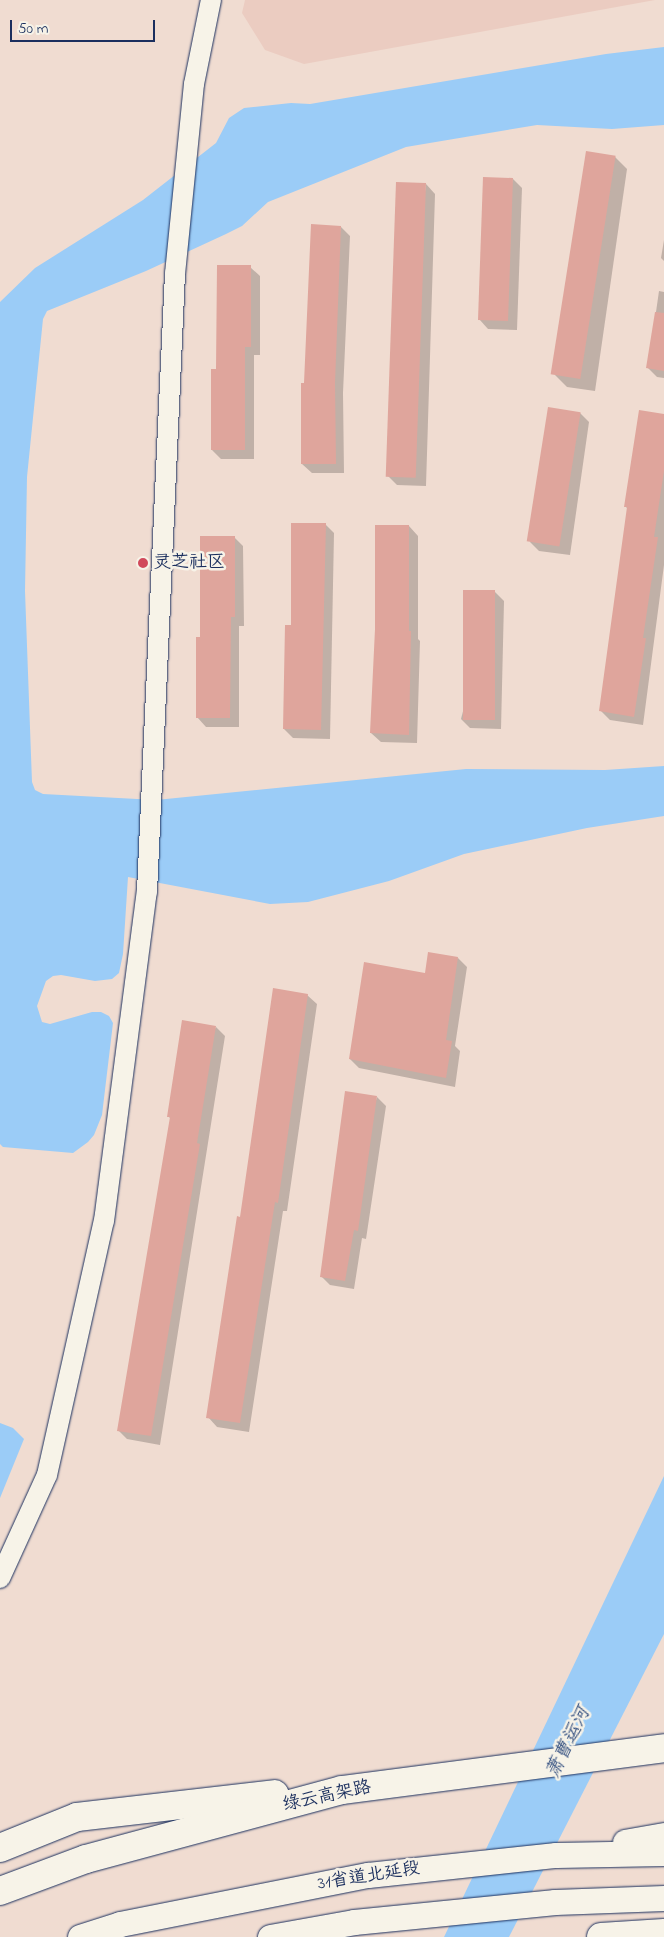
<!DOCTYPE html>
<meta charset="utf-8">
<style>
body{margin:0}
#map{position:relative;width:664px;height:1937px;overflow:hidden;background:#f0dcd1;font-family:"Indie Flower","LXGW WenKai TC",sans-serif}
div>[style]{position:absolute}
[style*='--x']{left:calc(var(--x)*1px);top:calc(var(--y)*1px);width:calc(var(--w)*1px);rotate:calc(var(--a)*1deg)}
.built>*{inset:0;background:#ebccc1}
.water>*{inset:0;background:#9bccf7}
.shadow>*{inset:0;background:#0003}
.building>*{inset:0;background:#dfa59c;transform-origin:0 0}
.roads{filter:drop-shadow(0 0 1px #1b2f5e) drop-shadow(0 0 1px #1b2f5e)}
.minor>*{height:20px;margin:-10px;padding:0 10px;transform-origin:10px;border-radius:10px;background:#f7f3e8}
.major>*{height:25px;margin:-12.5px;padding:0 12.5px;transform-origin:12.5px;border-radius:12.5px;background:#f7f3e8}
.highway>*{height:28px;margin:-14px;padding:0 14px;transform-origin:14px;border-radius:14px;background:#f7f3e8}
.dots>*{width:14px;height:14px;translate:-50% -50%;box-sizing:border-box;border:2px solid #f7f3e8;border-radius:50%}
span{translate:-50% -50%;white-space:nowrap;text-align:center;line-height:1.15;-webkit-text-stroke:5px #f7f3e8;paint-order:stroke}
.poi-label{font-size:18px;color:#1b2f5e}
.left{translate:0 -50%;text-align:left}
.street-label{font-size:18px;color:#1b2f5e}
.water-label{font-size:19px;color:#3b5684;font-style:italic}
.scale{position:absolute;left:10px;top:20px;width:145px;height:22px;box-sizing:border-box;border:2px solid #1b2f5e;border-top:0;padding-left:6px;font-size:15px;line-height:18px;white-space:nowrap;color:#1b2f5e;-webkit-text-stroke:4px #f7f3e8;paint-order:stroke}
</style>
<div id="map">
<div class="built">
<i style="clip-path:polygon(245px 0,655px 0,304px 64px,265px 50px,242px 13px)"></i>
</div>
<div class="water">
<i style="clip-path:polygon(664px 47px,664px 125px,612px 129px,537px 125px,406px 147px,268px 202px,242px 226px,226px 234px,146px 271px,47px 311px,43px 319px,27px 477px,25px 591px,32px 782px,35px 790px,43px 794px,156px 800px,466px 769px,605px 770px,664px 766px,664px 816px,587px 828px,464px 854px,389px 881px,308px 902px,270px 904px,128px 877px,123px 954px,119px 973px,112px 979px,95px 981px,61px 975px,53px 976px,46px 981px,37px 1006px,42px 1022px,50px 1024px,92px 1012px,101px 1012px,109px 1016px,113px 1023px,102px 1115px,94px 1135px,88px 1142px,73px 1153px,3px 1147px,0 1144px,0 302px,35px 268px,143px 200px,216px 143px,229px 118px,244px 108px,291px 103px,310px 104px,606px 54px)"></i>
<i style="clip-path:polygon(0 1423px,13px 1428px,24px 1439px,0 1498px)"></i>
<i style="clip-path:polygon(664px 1476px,664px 1634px,509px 1937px,444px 1937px)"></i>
</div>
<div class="shadow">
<i style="clip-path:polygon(615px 157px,627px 169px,595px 391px,567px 387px,555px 375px)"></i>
<i style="clip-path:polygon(513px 179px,522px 188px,517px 330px,488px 329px,479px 319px)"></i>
<i style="clip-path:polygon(426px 184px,435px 194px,426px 486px,397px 485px,388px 476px)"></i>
<i style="clip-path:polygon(341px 227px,350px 236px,343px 393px,344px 473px,312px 473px,302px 464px,305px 384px)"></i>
<i style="clip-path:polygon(664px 240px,664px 261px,661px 258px)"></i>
<i style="clip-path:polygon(250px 267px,260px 276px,260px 355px,254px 355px,254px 459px,221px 459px,212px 450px,218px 370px)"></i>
<i style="clip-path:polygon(659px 291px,664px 292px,664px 378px,657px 377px,648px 368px)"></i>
<i style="clip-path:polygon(580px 413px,589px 422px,570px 555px,539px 551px,530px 542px)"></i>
<i style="clip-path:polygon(664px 415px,664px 565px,643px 725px,610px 720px,601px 711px,628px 509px,625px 506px)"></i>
<i style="clip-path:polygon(325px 524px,334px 533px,330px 739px,293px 738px,284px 729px,292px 627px)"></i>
<i style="clip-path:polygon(409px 526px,418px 536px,418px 639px,420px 641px,417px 743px,381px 742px,371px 733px,376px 629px)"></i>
<i style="clip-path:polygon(234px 537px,243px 546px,244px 626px,239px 626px,239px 727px,206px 727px,197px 717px,201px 638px)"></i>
<i style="clip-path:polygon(494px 591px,504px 601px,501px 729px,470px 728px,461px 719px)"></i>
<i style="clip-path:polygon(458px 958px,467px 967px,455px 1046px,460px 1051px,455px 1087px,359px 1068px,350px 1059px,426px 974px)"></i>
<i style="clip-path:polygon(307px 995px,317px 1004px,287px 1211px,283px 1211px,249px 1432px,217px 1427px,208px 1417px)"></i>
<i style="clip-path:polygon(216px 1027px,225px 1036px,160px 1445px,127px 1439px,118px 1430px,171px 1119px,168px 1116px)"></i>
<i style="clip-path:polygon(377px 1097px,386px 1106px,366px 1239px,362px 1238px,354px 1289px,330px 1285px,321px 1276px)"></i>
</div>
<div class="building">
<i style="left:586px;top:151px;width:30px;height:226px;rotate:9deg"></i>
<i style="left:483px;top:177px;width:30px;height:143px;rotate:2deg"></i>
<i style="left:396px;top:182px;width:30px;height:295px;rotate:2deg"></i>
<i style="clip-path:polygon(311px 224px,341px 226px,335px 383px,336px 464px,301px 464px,301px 383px,304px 383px)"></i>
<i style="clip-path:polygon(217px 265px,251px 265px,251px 347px,245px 347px,245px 450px,211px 450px,211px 369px,216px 369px)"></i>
<i style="clip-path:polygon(655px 312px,664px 313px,664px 371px,646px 368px)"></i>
<i style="left:548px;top:407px;width:33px;height:136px;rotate:9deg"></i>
<i style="clip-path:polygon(639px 410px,664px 414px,664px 471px,654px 537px,658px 537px,643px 638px,646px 638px,634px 717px,599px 711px,627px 507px,624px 507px)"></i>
<i style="clip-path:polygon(291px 523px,326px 523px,321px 730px,283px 729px,285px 625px,291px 625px)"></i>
<i style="clip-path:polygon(375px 525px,409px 525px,409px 631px,411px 631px,409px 735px,370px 733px,375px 629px)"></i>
<i style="clip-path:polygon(200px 536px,235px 536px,235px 617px,231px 617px,230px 718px,196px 718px,196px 637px,200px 637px)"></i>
<i style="left:463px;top:590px;width:32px;height:130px"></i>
<i style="clip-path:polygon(428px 952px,458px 957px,446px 1040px,452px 1041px,446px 1078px,349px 1059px,364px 962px,425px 973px)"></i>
<i style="clip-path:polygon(273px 988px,308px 994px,278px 1203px,275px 1202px,240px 1423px,206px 1418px,237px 1216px,240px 1217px)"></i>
<i style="clip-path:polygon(182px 1020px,216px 1026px,197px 1143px,200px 1144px,151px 1436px,117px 1431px,170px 1117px,167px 1117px)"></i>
<i style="clip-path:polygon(345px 1091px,377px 1096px,358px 1231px,354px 1230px,345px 1281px,320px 1277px)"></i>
</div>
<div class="roads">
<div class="minor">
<i style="--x:0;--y:1578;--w:113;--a:-65.5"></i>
<i style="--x:47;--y:1475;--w:260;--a:-77.4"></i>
<i style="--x:104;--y:1221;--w:332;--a:-82.6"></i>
<i style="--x:147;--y:892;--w:619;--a:-87.41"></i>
<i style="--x:175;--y:274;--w:191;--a:-84.3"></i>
<i style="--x:194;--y:84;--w:86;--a:-78.6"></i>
</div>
<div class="major">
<i style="--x:625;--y:1842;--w:40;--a:-10"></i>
<i style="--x:80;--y:1937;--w:42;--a:-18"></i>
<i style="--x:120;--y:1924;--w:253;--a:-11.2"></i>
<i style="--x:368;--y:1875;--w:189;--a:-6.1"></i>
<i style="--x:556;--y:1855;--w:108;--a:-1.1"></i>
<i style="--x:270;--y:1937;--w:85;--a:-10.1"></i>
<i style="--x:354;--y:1922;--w:202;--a:-5.7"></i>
<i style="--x:555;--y:1902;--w:109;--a:-2.1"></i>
</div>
<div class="highway">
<i style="--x:0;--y:1848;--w:83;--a:-21.9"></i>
<i style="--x:77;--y:1817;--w:199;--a:-6.6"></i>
<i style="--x:0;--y:1891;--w:92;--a:-20.4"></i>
<i style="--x:86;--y:1859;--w:265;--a:-15.1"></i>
<i style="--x:342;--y:1790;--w:325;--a:-7.4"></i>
<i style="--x:601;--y:1937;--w:63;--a:-3.6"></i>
</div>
</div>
<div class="dots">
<i style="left:143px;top:563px;background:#d1495b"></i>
</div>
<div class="poi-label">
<span class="left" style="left:153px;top:563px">灵芝社区</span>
</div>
<div class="street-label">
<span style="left:327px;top:1797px;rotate:-12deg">绿云高架路</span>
<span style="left:369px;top:1877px;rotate:-9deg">31省道北延段</span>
</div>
<div class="water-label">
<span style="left:569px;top:1743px;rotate:-64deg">萧曹运河</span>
</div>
<div class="scale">50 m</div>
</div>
